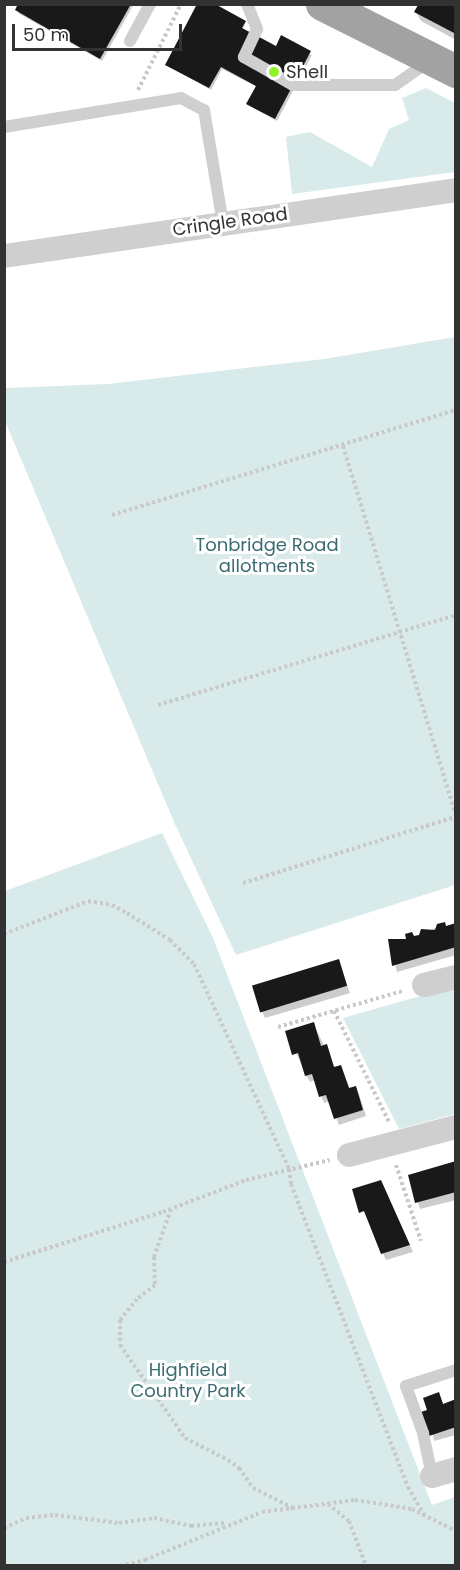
<!DOCTYPE html>
<style>
body{margin:0}
#map{position:relative;width:460px;height:1570px;overflow:hidden;background:#fff;font-family:Poppins,sans-serif}
div>[style]{position:absolute}
[style*='--x']{left:calc(var(--x)*1px);top:calc(var(--y)*1px);width:calc(var(--w)*1px);rotate:calc(var(--a)*1deg)}
.green>*{inset:0;background:#d8eaea}
.shadow>*{inset:0;background:#0003}
.building>*{inset:0;background:#191919;transform-origin:0 0}
.path>*{height:4px;margin-top:-2px;transform-origin:0;background:repeating-linear-gradient(90deg,#c9c9c9 0 3px,transparent 0 6px)}
.service>*{height:12px;margin:-6px;padding:0 6px;transform-origin:6px;border-radius:6px;background:#cfcfcf}
.minor>*{height:24px;margin:-12px;padding:0 12px;transform-origin:12px;border-radius:12px;background:#cfcfcf}
.trunk>*{height:33px;margin:-16.5px;padding:0 16.5px;transform-origin:16.5px;border-radius:16.5px;background:#a2a2a2}
.dots>*{width:16px;height:16px;translate:-50% -50%;box-sizing:border-box;border:3px solid #fff;border-radius:50%}
span{translate:-50% -50%;white-space:nowrap;text-align:center;line-height:1.15;-webkit-text-stroke:6px #fff;paint-order:stroke}
.poi-label{font-size:18px;color:#323232}
.left{translate:0 -50%;text-align:left}
.street-label{font-size:18px;color:#323232}
.park-label{font-size:18px;color:#3a6c72}
.frame{position:absolute;inset:0;border:6px solid #323232;pointer-events:none}
.scale{position:absolute;left:12px;top:24px;width:170px;height:27px;box-sizing:border-box;border:3px solid #323232;border-top:0;padding-left:8px;font-size:18px;line-height:21px;white-space:nowrap;color:#323232;-webkit-text-stroke:4px #fff;paint-order:stroke}
</style>
<div id="map">
<div class="green">
<i style="clip-path:polygon(426px 88px,455px 103px,455px 172px,292px 194px,286px 137px,310px 132px,372px 167px,389px 129px,409px 120px,402px 98px)"></i>
<i style="clip-path:polygon(455px 337px,455px 885px,236px 955px,174px 822px,5px 421px,5px 388px,108px 384px,324px 359px)"></i>
<i style="clip-path:polygon(162px 833px,213px 938px,432px 1505px,455px 1497px,455px 1565px,5px 1566px,5px 891px)"></i>
<i style="clip-path:polygon(455px 986px,455px 1114px,399px 1129px,343px 1018px)"></i>
</div>
<div class="shadow">
<i style="clip-path:polygon(20px 4px,134px 4px,102px 61px,18px 13px)"></i>
<i style="clip-path:polygon(419px 4px,456px 4px,456px 40px,421px 21px,416px 12px)"></i>
<i style="clip-path:polygon(245px 22px,243px 30px,276px 48px,312px 55px,277px 121px,250px 106px,257px 87px,222px 69px,211px 90px,167px 65px)"></i>
<i style="clip-path:polygon(444px 924px,446px 927px,456px 925px,456px 955px,397px 972px,389px 941px,408px 940px)"></i>
<i style="clip-path:polygon(338px 961px,350px 993px,265px 1018px,262px 1011px)"></i>
<i style="clip-path:polygon(313px 1023px,335px 1068px,341px 1067px,350px 1089px,355px 1087px,359px 1094px,366px 1116px,339px 1125px,330px 1101px,324px 1103px,315px 1080px,310px 1082px,306px 1075px,287px 1032px)"></i>
<i style="clip-path:polygon(456px 1163px,456px 1200px,420px 1209px,409px 1176px)"></i>
<i style="clip-path:polygon(384px 1188px,413px 1252px,386px 1260px,354px 1190px)"></i>
<i style="clip-path:polygon(438px 1394px,444px 1405px,456px 1401px,456px 1435px,434px 1441px,429px 1411px)"></i>
</div>
<div class="building">
<i style="clip-path:polygon(18px 4px,131px 4px,100px 59px,15px 10px)"></i>
<i style="clip-path:polygon(197px 4px,215px 4px,246px 21px,242px 28px,276px 46px,281px 35px,311px 51px,275px 119px,246px 104px,256px 86px,221px 67px,209px 88px,165px 65px)"></i>
<i style="clip-path:polygon(418px 5px,456px 5px,456px 34px,414px 12px)"></i>
<i style="clip-path:polygon(445px 922px,446px 926px,456px 923px,456px 947px,392px 966px,388px 939px,406px 939px,405px 934px,412px 932px,414px 936px,419px 935px,421px 929px,435px 930px,437px 924px)"></i>
<i style="left:339px;top:959px;width:28px;height:91px;rotate:73deg"></i>
<i style="clip-path:polygon(314px 1022px,321px 1046px,327px 1044px,334px 1067px,341px 1065px,349px 1088px,356px 1086px,363px 1110px,334px 1119px,326px 1095px,319px 1097px,312px 1074px,305px 1076px,298px 1053px,292px 1055px,285px 1031px)"></i>
<i style="clip-path:polygon(456px 1161px,456px 1192px,415px 1203px,408px 1175px)"></i>
<i style="clip-path:polygon(381px 1180px,410px 1245px,381px 1254px,364px 1211px,359px 1213px,352px 1189px)"></i>
<i style="clip-path:polygon(439px 1392px,443px 1404px,456px 1399px,456px 1427px,429px 1436px,421px 1412px,427px 1410px,423px 1398px)"></i>
</div>
<div class="path">
<i style="--x:138;--y:90;--w:96;--a:-63.4"></i>
<i style="--x:343;--y:446;--w:387;--a:73"></i>
<i style="--x:112;--y:515;--w:360;--a:-17"></i>
<i style="--x:158;--y:705;--w:311;--a:-16.8"></i>
<i style="--x:243;--y:883;--w:222;--a:-17.3"></i>
<i style="--x:4;--y:934;--w:90;--a:-21.4"></i>
<i style="--x:88;--y:901;--w:24;--a:9"></i>
<i style="--x:112;--y:905;--w:17;--a:28"></i>
<i style="--x:127;--y:913;--w:51;--a:32.1"></i>
<i style="--x:170;--y:940;--w:34;--a:45"></i>
<i style="--x:194;--y:964;--w:226;--a:65.1"></i>
<i style="--x:289;--y:1169;--w:15;--a:82"></i>
<i style="--x:291;--y:1184;--w:325;--a:68.9"></i>
<i style="--x:408;--y:1487;--w:34;--a:60"></i>
<i style="--x:334;--y:1011;--w:124;--a:63.6"></i>
<i style="--x:278;--y:1027;--w:130;--a:-16.1"></i>
<i style="--x:396;--y:1165;--w:80;--a:71.8"></i>
<i style="--x:171;--y:1209;--w:51;--a:109.5"></i>
<i style="--x:154;--y:1257;--w:28;--a:88"></i>
<i style="--x:155;--y:1285;--w:23;--a:142"></i>
<i style="--x:137;--y:1299;--w:27;--a:129"></i>
<i style="--x:120;--y:1320;--w:25;--a:90"></i>
<i style="--x:120;--y:1345;--w:113;--a:55"></i>
<i style="--x:185;--y:1438;--w:48;--a:27.1"></i>
<i style="--x:228;--y:1460;--w:14;--a:36"></i>
<i style="--x:239;--y:1468;--w:24;--a:55"></i>
<i style="--x:253;--y:1488;--w:45;--a:26.6"></i>
<i style="--x:4;--y:1262;--w:167;--a:-17.5"></i>
<i style="--x:163;--y:1212;--w:89;--a:-21.1"></i>
<i style="--x:246;--y:1180;--w:86;--a:-13.4"></i>
<i style="--x:328;--y:1504;--w:27;--a:39"></i>
<i style="--x:349;--y:1521;--w:48;--a:69.3"></i>
<i style="--x:4;--y:1528;--w:24;--a:-24"></i>
<i style="--x:26;--y:1518;--w:29;--a:-6"></i>
<i style="--x:55;--y:1515;--w:64;--a:7.1"></i>
<i style="--x:119;--y:1523;--w:35;--a:-8"></i>
<i style="--x:154;--y:1518;--w:38;--a:12"></i>
<i style="--x:191;--y:1526;--w:36;--a:-5"></i>
<i style="--x:120;--y:1566;--w:26;--a:-13"></i>
<i style="--x:145;--y:1560;--w:126;--a:-22.3"></i>
<i style="--x:262;--y:1512;--w:94;--a:-7.4"></i>
<i style="--x:355;--y:1500;--w:58;--a:9"></i>
<i style="--x:412;--y:1509;--w:49;--a:26.6"></i>
</div>
<div class="service">
<i style="--x:247;--y:4;--w:27;--a:68"></i>
<i style="--x:257;--y:29;--w:31;--a:115"></i>
<i style="--x:244;--y:57;--w:56;--a:29.7"></i>
<i style="--x:293;--y:85;--w:102;--a:0"></i>
<i style="--x:395;--y:85;--w:44;--a:-34.8"></i>
<i style="--x:130;--y:41;--w:42;--a:-61.6"></i>
<i style="--x:4;--y:127;--w:179;--a:-9.3"></i>
<i style="--x:181;--y:98;--w:26;--a:28"></i>
<i style="--x:204;--y:110;--w:115;--a:80.5"></i>
<i style="--x:432;--y:1476;--w:44;--a:-101.8"></i>
<i style="--x:423;--y:1433;--w:50;--a:-109.9"></i>
<i style="--x:406;--y:1386;--w:52;--a:-17.7"></i>
</div>
<div class="minor">
<i style="--x:4;--y:256;--w:457;--a:-8.3"></i>
<i style="--x:424;--y:985;--w:33;--a:-14"></i>
<i style="--x:349;--y:1155;--w:111;--a:-14.7"></i>
<i style="--x:432;--y:1476;--w:25;--a:-16"></i>
</div>
<div class="trunk">
<i style="--x:322;--y:4;--w:150;--a:26.6"></i>
</div>
<div class="dots">
<i style="left:274px;top:72px;background:#8df428"></i>
</div>
<div class="poi-label">
<span class="left" style="left:286px;top:72px">Shell</span>
</div>
<div class="street-label">
<span style="left:230px;top:222px;rotate:-8deg">Cringle Road</span>
</div>
<div class="park-label">
<span style="left:267px;top:556px">Tonbridge Road<br>allotments</span>
<span style="left:188px;top:1381px">Highfield<br>Country Park</span>
</div>
<div class="frame"></div>
<div class="scale">50 m</div>
</div>
